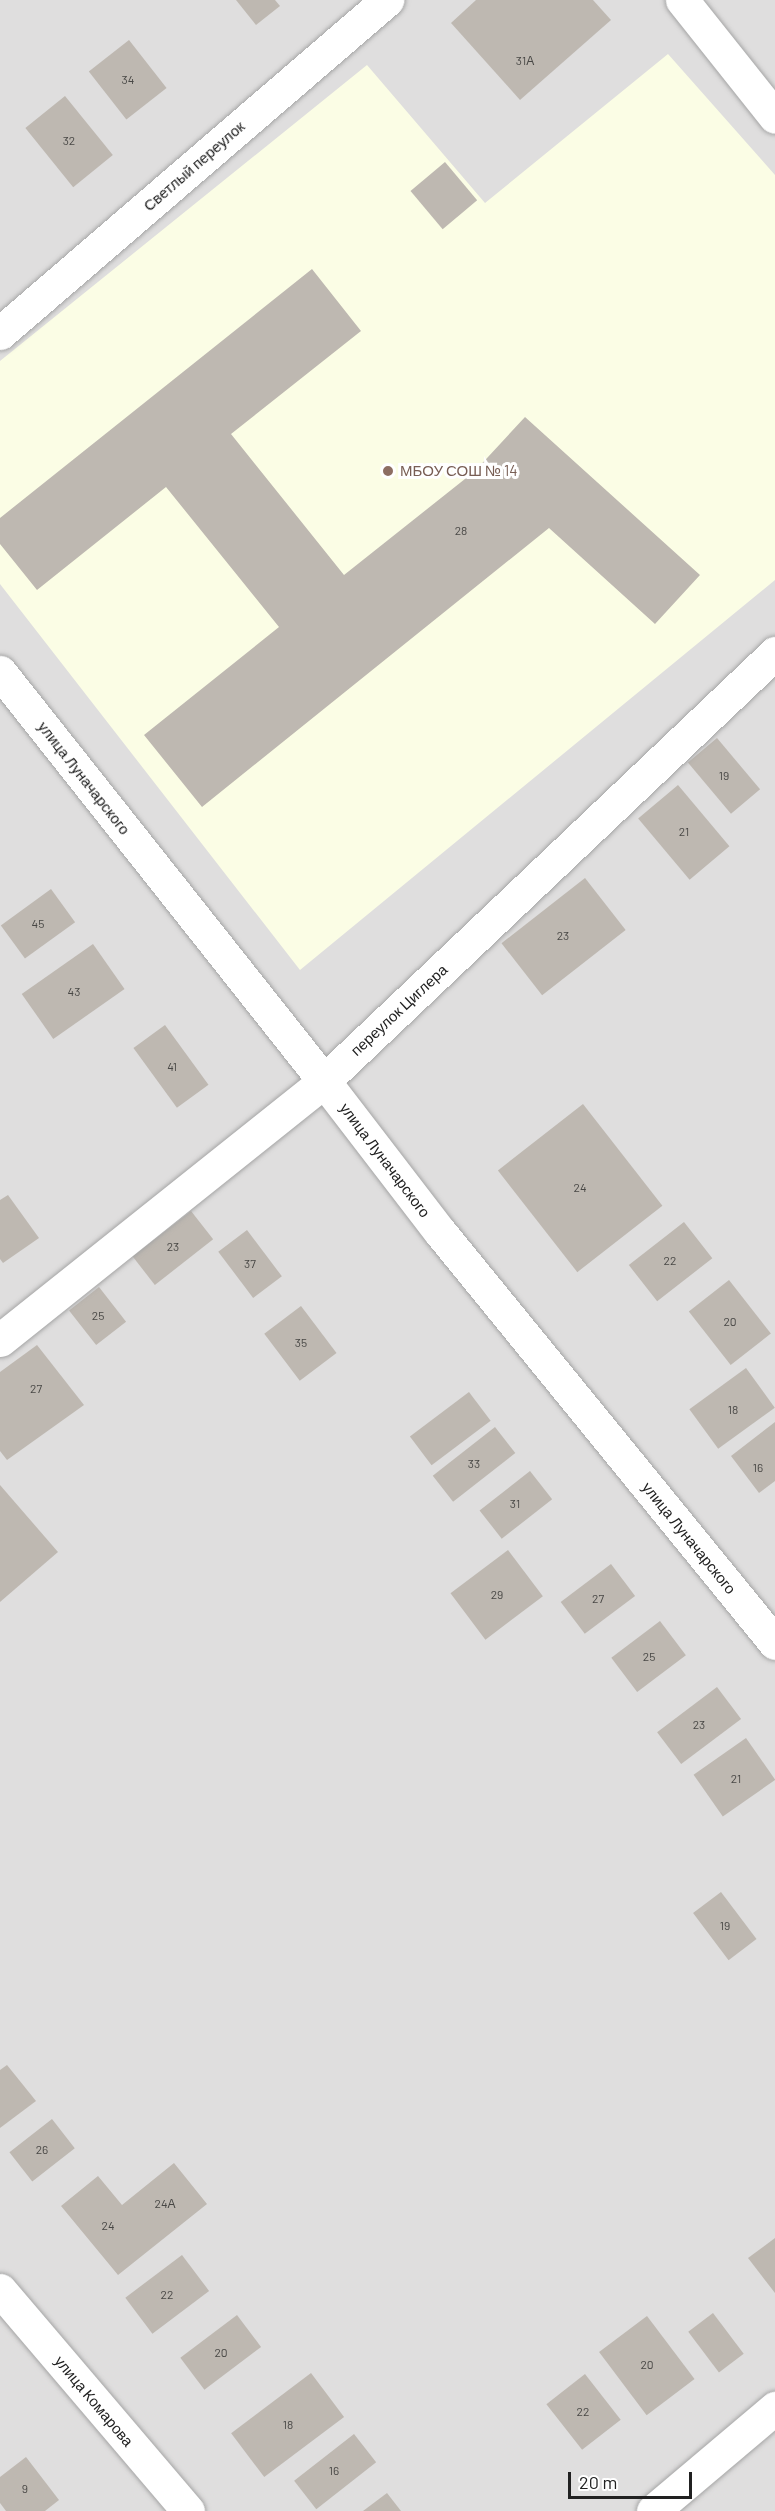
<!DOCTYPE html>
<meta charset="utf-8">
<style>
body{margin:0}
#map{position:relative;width:775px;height:2511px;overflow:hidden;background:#f1efe8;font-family:Barlow,sans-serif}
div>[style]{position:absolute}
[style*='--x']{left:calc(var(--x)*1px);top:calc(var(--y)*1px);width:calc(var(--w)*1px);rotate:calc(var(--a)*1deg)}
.residential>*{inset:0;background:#dfdede;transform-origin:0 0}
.education>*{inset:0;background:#fbfde5}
.building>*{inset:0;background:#beb8b1;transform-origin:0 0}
.roads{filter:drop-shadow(0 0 2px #a5a5a5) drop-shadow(0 0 2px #a5a5a5)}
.minor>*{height:33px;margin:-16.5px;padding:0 16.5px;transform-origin:16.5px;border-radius:16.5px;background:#fff}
.dots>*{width:16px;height:16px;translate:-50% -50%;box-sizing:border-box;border:3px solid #fff;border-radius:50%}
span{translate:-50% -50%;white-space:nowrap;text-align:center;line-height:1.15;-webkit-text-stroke:6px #fff;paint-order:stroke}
.number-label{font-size:12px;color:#484745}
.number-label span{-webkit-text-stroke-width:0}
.street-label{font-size:15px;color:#212121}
.education-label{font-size:15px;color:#785e54}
.left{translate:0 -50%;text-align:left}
.scale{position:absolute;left:568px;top:2472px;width:124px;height:27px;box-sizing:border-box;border:3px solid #212121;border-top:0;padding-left:8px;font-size:18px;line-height:21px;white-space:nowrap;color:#212121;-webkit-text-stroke:4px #fff;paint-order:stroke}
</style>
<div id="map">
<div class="residential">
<i style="left:0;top:0;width:775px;height:2511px"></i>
</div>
<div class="education">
<i style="clip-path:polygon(668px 54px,775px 175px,775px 580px,300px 970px,0 584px,0 361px,367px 65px,485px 203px)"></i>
</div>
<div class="building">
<i style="clip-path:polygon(236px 0,275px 0,280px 6px,256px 25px)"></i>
<i style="clip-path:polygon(476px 0,593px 0,611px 20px,520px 100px,451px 23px)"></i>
<i style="left:129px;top:40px;width:61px;height:51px;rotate:52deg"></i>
<i style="left:65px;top:96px;width:76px;height:51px;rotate:51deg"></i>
<i style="left:445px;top:162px;width:50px;height:45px;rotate:50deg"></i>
<i style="clip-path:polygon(312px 269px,361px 331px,231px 434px,344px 575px,475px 471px,525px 417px,700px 575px,655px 624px,549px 528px,202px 807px,144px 735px,279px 627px,166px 487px,37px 590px,0 544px,0 518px)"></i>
<i style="left:717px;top:738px;width:67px;height:38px;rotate:50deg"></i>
<i style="left:678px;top:785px;width:80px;height:52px;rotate:50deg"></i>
<i style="left:585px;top:878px;width:66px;height:106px;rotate:52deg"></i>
<i style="left:51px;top:889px;width:41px;height:62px;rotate:54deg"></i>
<i style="left:93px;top:944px;width:55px;height:87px;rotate:55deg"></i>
<i style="left:165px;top:1025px;width:74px;height:39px;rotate:54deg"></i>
<i style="left:583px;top:1104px;width:129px;height:108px;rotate:52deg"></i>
<i style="clip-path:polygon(8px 1195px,39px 1238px,3px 1263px,0 1259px,0 1200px)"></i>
<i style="left:191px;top:1211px;width:36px;height:74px;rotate:52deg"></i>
<i style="left:684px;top:1222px;width:46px;height:70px;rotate:52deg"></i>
<i style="left:247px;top:1230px;width:58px;height:36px;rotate:53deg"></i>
<i style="left:729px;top:1280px;width:68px;height:51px;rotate:52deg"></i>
<i style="left:99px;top:1287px;width:44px;height:38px;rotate:52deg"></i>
<i style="left:301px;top:1306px;width:59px;height:46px;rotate:53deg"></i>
<i style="clip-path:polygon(37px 1345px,84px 1405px,7px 1460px,0 1451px,0 1372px)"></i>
<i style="left:746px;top:1368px;width:49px;height:70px;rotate:54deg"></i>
<i style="left:469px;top:1392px;width:36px;height:74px;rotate:53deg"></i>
<i style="clip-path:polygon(775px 1422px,775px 1481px,759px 1493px,731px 1456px)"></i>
<i style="left:495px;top:1427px;width:33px;height:79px;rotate:52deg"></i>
<i style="left:530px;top:1471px;width:36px;height:64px;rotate:52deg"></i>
<i style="clip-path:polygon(0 1485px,58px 1552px,0 1602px)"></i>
<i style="left:508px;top:1550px;width:58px;height:72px;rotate:53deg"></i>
<i style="left:611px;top:1564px;width:40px;height:63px;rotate:53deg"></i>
<i style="left:660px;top:1621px;width:43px;height:61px;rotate:53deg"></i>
<i style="left:717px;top:1687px;width:40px;height:75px;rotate:53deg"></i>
<i style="left:746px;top:1738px;width:51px;height:64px;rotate:55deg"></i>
<i style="left:721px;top:1892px;width:59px;height:35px;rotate:53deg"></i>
<i style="clip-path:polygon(7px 2065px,36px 2101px,0 2128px,0 2070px)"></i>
<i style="left:52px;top:2119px;width:37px;height:54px;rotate:52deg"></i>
<i style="clip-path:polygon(174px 2163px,207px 2204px,118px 2275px,61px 2206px,98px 2176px,122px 2205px)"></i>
<i style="clip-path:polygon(775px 2238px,775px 2293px,748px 2258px)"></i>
<i style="left:182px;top:2255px;width:45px;height:71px;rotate:53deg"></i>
<i style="left:713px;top:2313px;width:51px;height:31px;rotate:53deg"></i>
<i style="left:237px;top:2315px;width:40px;height:71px;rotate:53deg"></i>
<i style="left:647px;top:2316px;width:79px;height:60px;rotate:53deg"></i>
<i style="left:311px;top:2373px;width:55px;height:100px;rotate:53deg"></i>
<i style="left:585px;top:2374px;width:58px;height:49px;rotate:52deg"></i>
<i style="left:354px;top:2434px;width:36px;height:76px;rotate:52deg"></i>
<i style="clip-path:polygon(26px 2457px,59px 2500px,45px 2511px,6px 2511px,0 2503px,0 2477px)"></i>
<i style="clip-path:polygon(387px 2493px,401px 2511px,363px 2511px)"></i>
</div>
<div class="roads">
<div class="minor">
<i style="--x:682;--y:0;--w:149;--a:51.5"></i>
<i style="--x:0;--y:333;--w:511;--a:-40.71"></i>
<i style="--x:0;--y:672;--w:522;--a:51.61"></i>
<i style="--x:324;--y:1081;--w:190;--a:52.5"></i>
<i style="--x:440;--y:1232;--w:530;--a:50.82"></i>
<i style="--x:0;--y:1340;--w:415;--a:-38.6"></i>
<i style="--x:324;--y:1081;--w:622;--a:-43.5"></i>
<i style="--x:0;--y:2290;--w:290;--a:49.6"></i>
<i style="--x:653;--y:2511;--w:160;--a:-40.2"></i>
</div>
</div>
<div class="dots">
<i style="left:388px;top:471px;background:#8d6e63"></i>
</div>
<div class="number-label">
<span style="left:525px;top:61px">31А</span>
<span style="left:128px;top:80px">34</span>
<span style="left:69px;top:141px">32</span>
<span style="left:461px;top:531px">28</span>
<span style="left:724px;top:776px">19</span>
<span style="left:684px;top:832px">21</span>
<span style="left:38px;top:924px">45</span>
<span style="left:563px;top:936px">23</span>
<span style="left:74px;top:992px">43</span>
<span style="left:172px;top:1067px">41</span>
<span style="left:580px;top:1188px">24</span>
<span style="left:173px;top:1247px">23</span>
<span style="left:670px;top:1261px">22</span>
<span style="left:250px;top:1264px">37</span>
<span style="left:98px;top:1316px">25</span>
<span style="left:730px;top:1322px">20</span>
<span style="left:301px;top:1343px">35</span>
<span style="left:36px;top:1389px">27</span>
<span style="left:733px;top:1410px">18</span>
<span style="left:474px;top:1464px">33</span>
<span style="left:758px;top:1468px">16</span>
<span style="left:515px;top:1504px">31</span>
<span style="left:497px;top:1595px">29</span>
<span style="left:598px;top:1599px">27</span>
<span style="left:649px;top:1657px">25</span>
<span style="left:699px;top:1725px">23</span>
<span style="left:736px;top:1779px">21</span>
<span style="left:725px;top:1926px">19</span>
<span style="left:42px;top:2150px">26</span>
<span style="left:165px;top:2204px">24А</span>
<span style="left:108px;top:2226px">24</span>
<span style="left:167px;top:2295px">22</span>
<span style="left:221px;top:2353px">20</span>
<span style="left:647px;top:2365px">20</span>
<span style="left:583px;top:2412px">22</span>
<span style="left:288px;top:2425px">18</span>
<span style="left:334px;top:2471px">16</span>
<span style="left:25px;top:2489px">9</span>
</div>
<div class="street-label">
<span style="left:194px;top:166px;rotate:-41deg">Светлый переулок</span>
<span style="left:84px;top:778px;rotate:52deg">улица Луначарского</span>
<span style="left:399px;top:1010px;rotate:-43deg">переулок Циглера</span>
<span style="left:385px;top:1160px;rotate:53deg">улица Луначарского</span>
<span style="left:689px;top:1538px;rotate:51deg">улица Луначарского</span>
<span style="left:94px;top:2401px;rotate:50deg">улица Комарова</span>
</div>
<div class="education-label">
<span class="left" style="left:400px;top:471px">МБОУ СОШ № 14</span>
</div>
<div class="scale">20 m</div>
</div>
